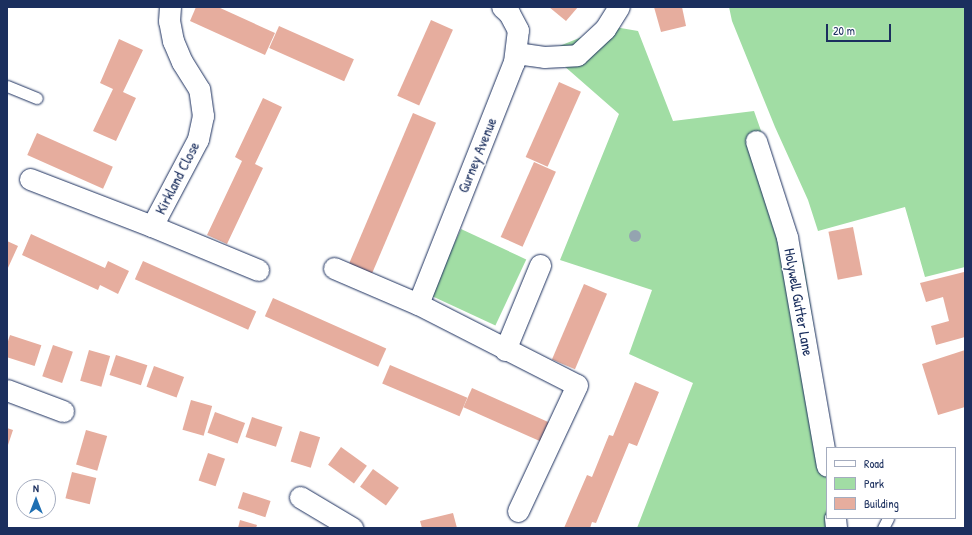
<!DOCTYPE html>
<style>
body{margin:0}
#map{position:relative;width:972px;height:535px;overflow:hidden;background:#fff;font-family:"Patrick Hand",sans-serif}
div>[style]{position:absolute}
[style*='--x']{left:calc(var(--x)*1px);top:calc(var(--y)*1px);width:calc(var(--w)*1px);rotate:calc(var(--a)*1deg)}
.green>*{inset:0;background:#a1dda4;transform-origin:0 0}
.building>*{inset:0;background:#e6ad9e;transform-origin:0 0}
.roads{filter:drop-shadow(0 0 1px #1b2f5e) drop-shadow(0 0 1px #1b2f5e)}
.lane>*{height:11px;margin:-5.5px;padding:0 5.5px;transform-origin:5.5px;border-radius:5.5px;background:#fff}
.street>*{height:21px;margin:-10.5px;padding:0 10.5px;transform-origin:10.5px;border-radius:10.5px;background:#fff}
.trees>*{width:12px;height:12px;margin:-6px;border-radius:50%;background:#94a4b0}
span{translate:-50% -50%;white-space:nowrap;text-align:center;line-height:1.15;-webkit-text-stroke:3px #fff;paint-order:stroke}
.street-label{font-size:15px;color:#1b2f5e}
.frame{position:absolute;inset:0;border:8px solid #1b2f5e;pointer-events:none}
.legend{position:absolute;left:826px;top:447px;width:130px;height:72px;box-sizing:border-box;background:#fff;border:1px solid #a4acbf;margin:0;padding:5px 7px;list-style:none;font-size:12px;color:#1b2f5e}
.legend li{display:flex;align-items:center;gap:8px;height:20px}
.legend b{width:20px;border:1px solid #a4acbf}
.north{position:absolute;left:16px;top:479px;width:40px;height:40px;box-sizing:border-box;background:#fff;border:1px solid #a4acbf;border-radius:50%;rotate:0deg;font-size:11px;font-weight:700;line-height:16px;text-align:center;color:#1b2f5e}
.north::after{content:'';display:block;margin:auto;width:14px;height:18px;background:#1f6fb2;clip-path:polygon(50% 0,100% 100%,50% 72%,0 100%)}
.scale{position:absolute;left:826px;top:24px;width:65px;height:18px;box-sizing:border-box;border:2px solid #1b2f5e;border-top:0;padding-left:5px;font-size:12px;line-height:14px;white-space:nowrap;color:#1b2f5e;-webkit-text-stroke:3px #fff;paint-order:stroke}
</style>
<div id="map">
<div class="green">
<i style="clip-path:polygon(729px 7px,965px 7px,965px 267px,925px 277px,905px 207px,818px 231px,808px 200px,775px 127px,732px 21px)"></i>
<i style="clip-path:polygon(609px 26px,638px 31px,673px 121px,754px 111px,788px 207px,804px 264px,833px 448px,827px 448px,827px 518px,845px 528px,637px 528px,693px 383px,629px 354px,652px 290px,560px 260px,619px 114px,547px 51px)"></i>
<i style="left:461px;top:229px;width:72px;height:73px;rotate:25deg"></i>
</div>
<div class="building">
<i style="clip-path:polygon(196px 7px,218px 7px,275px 33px,265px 55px,190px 21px)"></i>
<i style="clip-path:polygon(549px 7px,578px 7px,566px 21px)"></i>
<i style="clip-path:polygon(654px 7px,682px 7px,686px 26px,661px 32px)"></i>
<i style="left:431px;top:20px;width:24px;height:83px;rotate:24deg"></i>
<i style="left:279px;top:26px;width:82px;height:24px;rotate:24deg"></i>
<i style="clip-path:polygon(119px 39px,143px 50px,123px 92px,136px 98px,116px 141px,93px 131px,113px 89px,100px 83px)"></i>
<i style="left:559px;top:82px;width:24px;height:82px;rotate:24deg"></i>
<i style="clip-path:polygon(263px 98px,282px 107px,255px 164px,263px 168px,227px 244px,207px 235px,242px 161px,235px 157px)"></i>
<i style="left:413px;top:113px;width:25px;height:166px;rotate:23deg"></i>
<i style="left:37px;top:133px;width:83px;height:24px;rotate:24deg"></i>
<i style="left:534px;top:162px;width:24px;height:82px;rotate:24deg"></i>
<i style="left:853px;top:227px;width:49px;height:25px;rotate:79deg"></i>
<i style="clip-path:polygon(31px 234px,105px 268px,108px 261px,129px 271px,118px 294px,100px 285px,98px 290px,22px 255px)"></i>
<i style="clip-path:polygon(7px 241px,18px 246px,7px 270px)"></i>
<i style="left:143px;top:261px;width:124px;height:20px;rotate:24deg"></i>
<i style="clip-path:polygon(964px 272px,965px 337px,936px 345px,931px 326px,949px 321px,943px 297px,926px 302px,920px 283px)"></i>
<i style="left:584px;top:284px;width:25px;height:82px;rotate:23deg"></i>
<i style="left:273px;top:298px;width:124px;height:20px;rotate:24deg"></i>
<i style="left:10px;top:335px;width:33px;height:22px;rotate:18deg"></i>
<i style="left:53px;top:345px;width:21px;height:33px;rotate:19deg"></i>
<i style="left:89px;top:350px;width:22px;height:32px;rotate:16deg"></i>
<i style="clip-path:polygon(965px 350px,965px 407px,938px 415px,922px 364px)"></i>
<i style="left:116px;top:355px;width:33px;height:21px;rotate:18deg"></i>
<i style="left:390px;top:365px;width:84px;height:20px;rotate:23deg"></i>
<i style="left:154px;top:366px;width:32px;height:22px;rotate:20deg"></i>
<i style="clip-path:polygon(635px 382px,659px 392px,637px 446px,629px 443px,596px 523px,592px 522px,590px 528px,564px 528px,587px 475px,592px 477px,609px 435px,613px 436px)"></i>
<i style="left:472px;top:388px;width:84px;height:21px;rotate:24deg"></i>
<i style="left:191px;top:400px;width:22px;height:31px;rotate:16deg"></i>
<i style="left:215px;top:412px;width:32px;height:22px;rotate:20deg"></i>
<i style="left:252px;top:417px;width:32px;height:21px;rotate:18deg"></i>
<i style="clip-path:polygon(7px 428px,13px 430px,7px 448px)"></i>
<i style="left:86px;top:430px;width:22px;height:36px;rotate:16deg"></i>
<i style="left:300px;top:431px;width:21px;height:32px;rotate:17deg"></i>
<i style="left:341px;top:447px;width:32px;height:22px;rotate:36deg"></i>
<i style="left:208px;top:453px;width:18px;height:29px;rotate:19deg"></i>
<i style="left:373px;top:469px;width:32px;height:22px;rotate:36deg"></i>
<i style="left:72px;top:472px;width:25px;height:27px;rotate:14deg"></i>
<i style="left:243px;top:492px;width:29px;height:17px;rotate:18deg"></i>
<i style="clip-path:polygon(453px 513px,457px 528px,422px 528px,420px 521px)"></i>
<i style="clip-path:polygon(240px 520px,257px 525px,256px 528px,238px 528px)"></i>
</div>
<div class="roads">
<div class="lane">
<i style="--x:7;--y:86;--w:32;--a:22"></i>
<i style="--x:883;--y:528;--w:11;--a:-63"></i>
</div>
<div class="street">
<i style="--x:516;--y:53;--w:28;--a:8"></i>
<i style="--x:544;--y:57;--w:33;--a:-3"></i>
<i style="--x:577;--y:55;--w:38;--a:-43"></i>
<i style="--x:605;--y:29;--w:26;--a:-58"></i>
<i style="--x:756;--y:141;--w:101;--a:72.1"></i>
<i style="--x:787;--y:237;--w:232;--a:80.1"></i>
<i style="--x:30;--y:179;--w:131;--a:21.1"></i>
<i style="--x:152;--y:226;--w:98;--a:-62.1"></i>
<i style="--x:198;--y:139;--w:24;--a:-78"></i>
<i style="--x:203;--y:116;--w:27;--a:-98"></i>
<i style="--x:199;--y:89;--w:32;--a:-122"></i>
<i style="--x:182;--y:62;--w:23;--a:-113"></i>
<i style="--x:173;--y:41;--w:20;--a:-101"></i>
<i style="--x:169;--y:21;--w:14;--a:-86"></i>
<i style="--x:152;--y:226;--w:115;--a:22.5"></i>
<i style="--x:334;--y:268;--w:91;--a:23.2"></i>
<i style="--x:418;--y:304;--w:260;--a:-68.4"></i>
<i style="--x:514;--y:62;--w:32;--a:-83"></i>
<i style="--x:518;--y:30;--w:19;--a:-118"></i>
<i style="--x:509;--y:13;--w:9;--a:-139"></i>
<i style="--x:418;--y:304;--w:178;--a:27"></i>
<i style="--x:577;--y:385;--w:139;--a:115.1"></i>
<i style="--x:505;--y:350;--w:92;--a:-67.6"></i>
<i style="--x:7;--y:390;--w:60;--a:20.6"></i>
<i style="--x:300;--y:497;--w:61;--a:30.8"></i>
<i style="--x:835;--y:518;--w:10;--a:84"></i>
</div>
</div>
<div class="trees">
<i style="left:635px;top:236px"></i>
</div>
<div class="street-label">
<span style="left:477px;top:155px;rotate:-68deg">Gurney Avenue</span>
<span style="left:177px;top:178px;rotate:-63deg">Kirkland Close</span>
<span style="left:799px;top:302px;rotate:80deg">Holywell Gutter Lane</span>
</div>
<div class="frame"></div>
<ul class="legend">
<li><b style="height:5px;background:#fff"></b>Road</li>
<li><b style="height:11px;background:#a1dda4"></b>Park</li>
<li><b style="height:11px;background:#e6ad9e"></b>Building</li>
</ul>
<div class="north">N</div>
<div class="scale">20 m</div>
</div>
